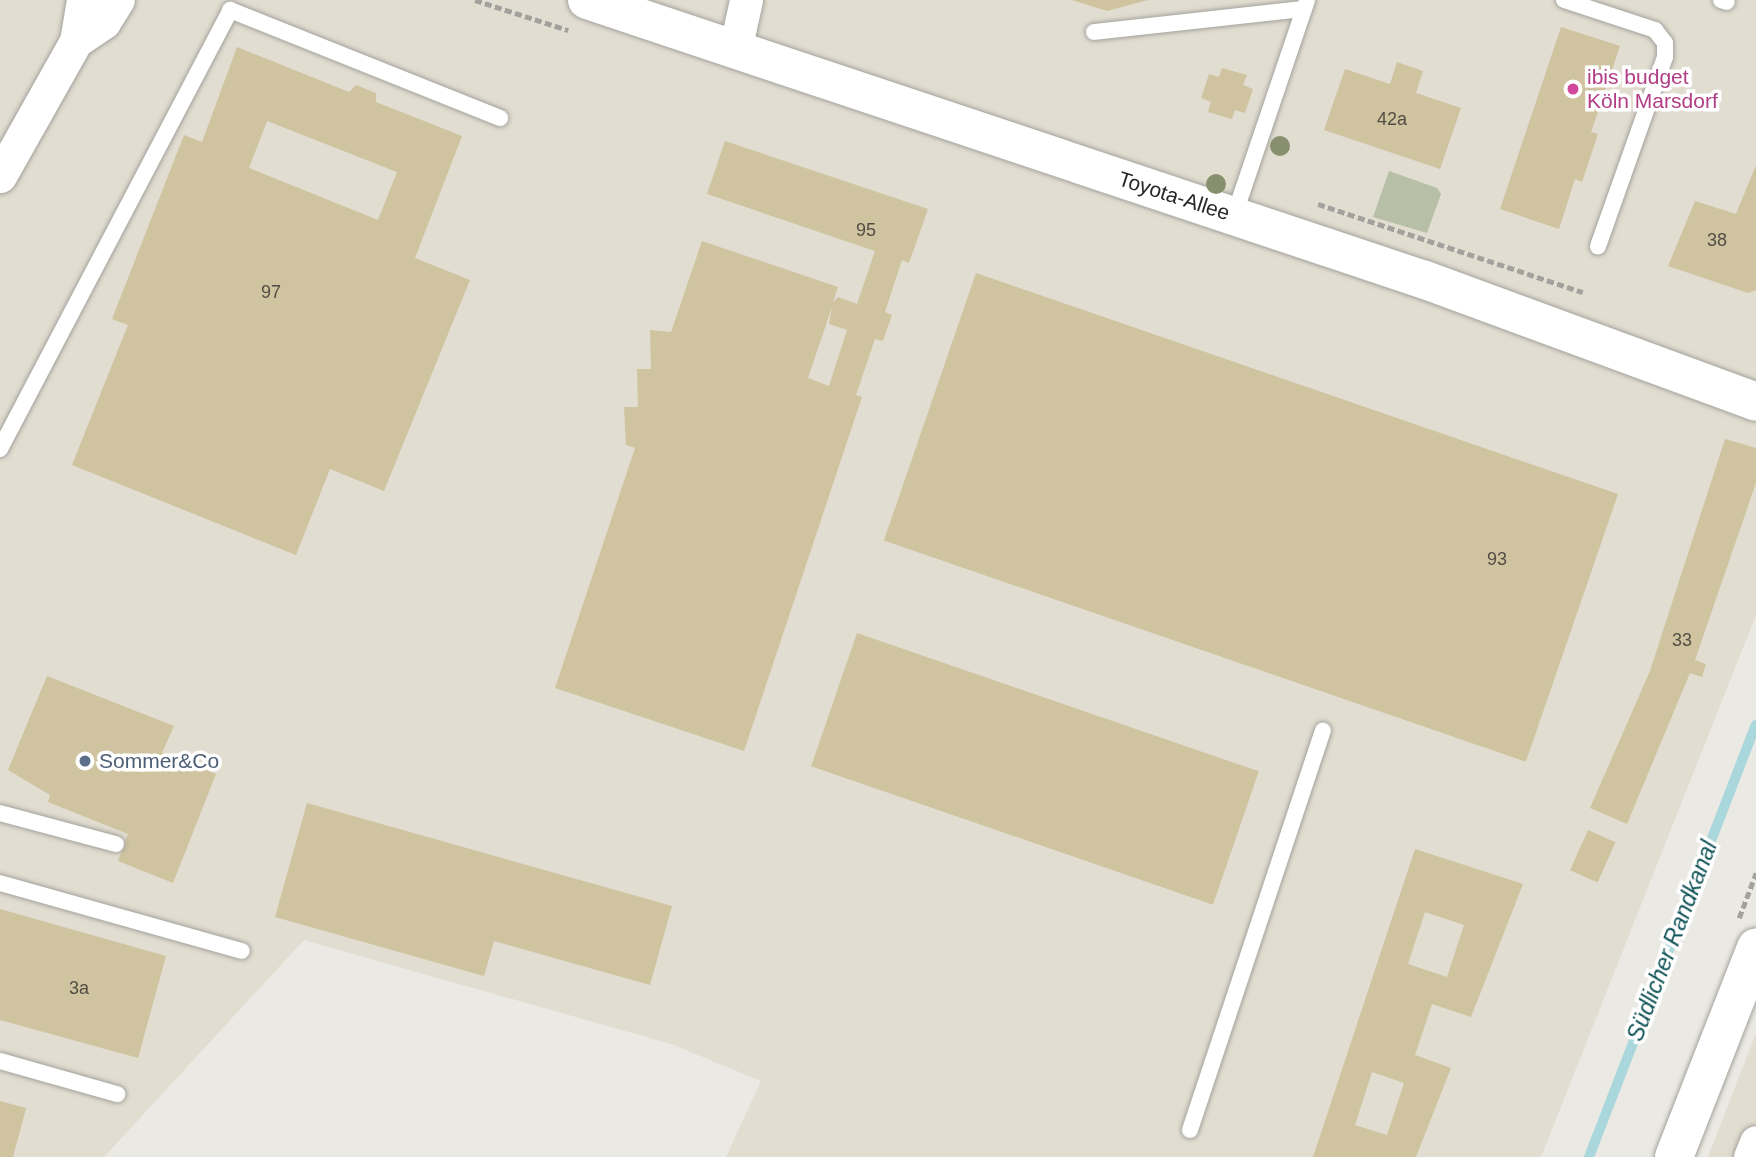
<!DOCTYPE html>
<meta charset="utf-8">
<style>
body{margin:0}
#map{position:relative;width:1756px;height:1157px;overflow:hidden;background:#ebe9e3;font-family:Arial,sans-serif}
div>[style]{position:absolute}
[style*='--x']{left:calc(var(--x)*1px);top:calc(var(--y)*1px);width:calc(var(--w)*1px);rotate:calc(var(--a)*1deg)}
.built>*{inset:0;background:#e1ddd0}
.green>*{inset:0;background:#b7bfa7}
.stream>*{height:10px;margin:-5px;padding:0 5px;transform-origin:5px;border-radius:5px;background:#a9d7db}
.building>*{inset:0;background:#cfc3a0;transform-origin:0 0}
.path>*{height:4.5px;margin-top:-2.25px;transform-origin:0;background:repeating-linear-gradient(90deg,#a2a19c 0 7px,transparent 0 10.5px)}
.roads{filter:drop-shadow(0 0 2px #a3a29c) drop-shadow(0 0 2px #a3a29c)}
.service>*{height:16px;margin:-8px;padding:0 8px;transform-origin:8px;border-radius:8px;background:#fff}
.minor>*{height:33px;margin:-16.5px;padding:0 16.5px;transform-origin:16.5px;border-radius:16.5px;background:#fff}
.tertiary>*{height:38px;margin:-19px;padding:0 19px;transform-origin:19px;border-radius:19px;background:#fff}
.secondary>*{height:38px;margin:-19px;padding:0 19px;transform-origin:19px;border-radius:19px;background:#fff}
.trees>*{width:20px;height:20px;margin:-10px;border-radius:50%;background:#888f6e}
.dots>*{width:19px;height:19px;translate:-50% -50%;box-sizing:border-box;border:4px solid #fff;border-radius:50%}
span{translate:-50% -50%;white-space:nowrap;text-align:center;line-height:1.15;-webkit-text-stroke:7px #fff;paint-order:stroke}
.number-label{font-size:18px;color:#524e44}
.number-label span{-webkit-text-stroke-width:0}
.hotel-label{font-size:21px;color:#b23c85}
.left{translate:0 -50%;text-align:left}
.street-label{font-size:21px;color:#282725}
.service-label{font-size:21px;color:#4e5e75}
.water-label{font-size:23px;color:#105357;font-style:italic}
</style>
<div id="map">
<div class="built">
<i style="clip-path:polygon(0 0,1756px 0,1756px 615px,1541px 1157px,726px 1157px,761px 1081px,671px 1044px,304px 940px,104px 1157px,0 1157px)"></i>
<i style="clip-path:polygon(1756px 1033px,1756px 1157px,1708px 1157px)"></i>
</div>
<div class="green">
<i style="clip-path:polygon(1389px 171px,1437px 188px,1441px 194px,1427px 233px,1373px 217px)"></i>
</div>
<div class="stream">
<i style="--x:1589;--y:1157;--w:463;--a:-68.9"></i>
</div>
<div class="building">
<i style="clip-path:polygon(1072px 0,1148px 0,1107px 11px)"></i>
<i style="clip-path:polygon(1561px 27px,1620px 46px,1591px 132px,1598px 134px,1582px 182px,1575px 179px,1559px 229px,1500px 209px)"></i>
<i style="clip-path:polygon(evenodd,237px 47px,349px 92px,356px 85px,376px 93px,376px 102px,462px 136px,415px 258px,470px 280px,384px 491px,330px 469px,296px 555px,72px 465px,128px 325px,112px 319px,184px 135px,202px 142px,237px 47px,267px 121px,397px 172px,378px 220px,249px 168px,267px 121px)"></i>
<i style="clip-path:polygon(1397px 62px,1423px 71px,1416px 93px,1461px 108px,1440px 169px,1324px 130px,1345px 69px,1390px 84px)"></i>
<i style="clip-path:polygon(1222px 68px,1247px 75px,1243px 85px,1253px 89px,1245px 113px,1235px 110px,1232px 119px,1208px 112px,1211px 102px,1201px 98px,1209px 74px,1219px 77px)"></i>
<i style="clip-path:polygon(evenodd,725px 141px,928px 209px,909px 263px,902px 260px,885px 312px,892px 315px,883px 341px,875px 339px,856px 395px,862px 397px,744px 751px,555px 688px,635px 448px,626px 445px,624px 407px,638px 407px,637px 369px,651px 369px,650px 330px,671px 332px,702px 241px,838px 287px,833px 302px,838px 297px,857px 304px,875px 251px,707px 194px,725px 141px,832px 307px,829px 324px,847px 330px,829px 386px,808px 378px,832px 307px)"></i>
<i style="clip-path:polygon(1756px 165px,1756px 290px,1748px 293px,1668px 266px,1695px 201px,1736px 214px)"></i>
<i style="left:976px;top:273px;width:679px;height:283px;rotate:19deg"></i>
<i style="clip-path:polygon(1725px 439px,1756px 448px,1756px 483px,1695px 660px,1706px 664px,1702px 677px,1690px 673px,1627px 824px,1590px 808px,1650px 671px)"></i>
<i style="left:857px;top:633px;width:425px;height:141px;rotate:19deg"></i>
<i style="clip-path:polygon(47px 676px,174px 726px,162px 753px,216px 774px,173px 883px,118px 861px,128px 834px,48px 802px,50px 795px,8px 770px)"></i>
<i style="clip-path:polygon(307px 803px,672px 906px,650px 985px,494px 941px,484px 976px,275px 917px)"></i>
<i style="left:1588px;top:830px;width:30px;height:44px;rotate:24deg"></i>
<i style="clip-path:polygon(evenodd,1415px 849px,1523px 884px,1471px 1017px,1432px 1004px,1415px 1055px,1451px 1068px,1416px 1157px,1313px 1157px,1415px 849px,1425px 912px,1464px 925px,1447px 977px,1408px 964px,1425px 912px,1415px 849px,1372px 1072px,1404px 1083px,1387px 1135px,1355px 1125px,1372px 1072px)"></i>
<i style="clip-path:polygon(0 909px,166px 956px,138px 1058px,0 1020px)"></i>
<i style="clip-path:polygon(0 1101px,26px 1108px,13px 1157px,0 1157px)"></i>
</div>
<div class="path">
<i style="--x:475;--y:0;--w:98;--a:17.9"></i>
<i style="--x:1318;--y:204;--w:279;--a:18.4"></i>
<i style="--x:1739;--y:918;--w:48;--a:-69.3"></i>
</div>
<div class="roads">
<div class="service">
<i style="--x:1564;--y:0;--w:96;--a:18.2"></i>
<i style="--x:1655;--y:30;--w:16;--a:52"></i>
<i style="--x:1665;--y:43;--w:14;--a:90"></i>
<i style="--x:1665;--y:57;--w:201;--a:109.5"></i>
<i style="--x:1721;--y:0;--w:6;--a:18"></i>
<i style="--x:1094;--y:32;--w:211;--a:-6.3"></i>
<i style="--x:1234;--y:216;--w:228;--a:-71.3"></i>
<i style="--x:0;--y:449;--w:496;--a:-62.3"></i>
<i style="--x:230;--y:10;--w:291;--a:21.8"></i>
<i style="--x:0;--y:813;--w:120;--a:15"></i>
<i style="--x:0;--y:883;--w:251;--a:15.7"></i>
<i style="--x:0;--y:1061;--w:122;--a:15.8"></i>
<i style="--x:1190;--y:1130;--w:421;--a:-71.6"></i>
</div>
<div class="minor">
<i style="--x:76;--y:41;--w:42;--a:-80.3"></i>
<i style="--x:735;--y:50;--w:51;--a:-77.6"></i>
<i style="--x:0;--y:176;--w:155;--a:-60.6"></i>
<i style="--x:76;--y:41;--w:34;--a:-34"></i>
<i style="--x:104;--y:22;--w:26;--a:-58"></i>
<i style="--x:1750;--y:1157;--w:16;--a:-68"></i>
</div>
<div class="tertiary">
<i style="--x:587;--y:0;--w:884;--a:18.48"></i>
<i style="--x:1425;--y:280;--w:353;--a:20.2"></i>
</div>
<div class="secondary">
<i style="--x:1674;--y:1157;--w:225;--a:-68.6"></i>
</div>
</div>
<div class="trees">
<i style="left:1280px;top:146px"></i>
<i style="left:1216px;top:184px"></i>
</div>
<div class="dots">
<i style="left:1573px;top:89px;background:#d1479c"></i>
<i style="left:85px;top:761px;background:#5c6f8a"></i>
</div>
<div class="number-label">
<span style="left:1392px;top:119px">42a</span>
<span style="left:866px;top:230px">95</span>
<span style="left:1717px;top:240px">38</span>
<span style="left:271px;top:292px">97</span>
<span style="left:1497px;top:559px">93</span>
<span style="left:1682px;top:640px">33</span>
<span style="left:79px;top:988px">3a</span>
</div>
<div class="hotel-label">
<span class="left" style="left:1587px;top:89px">ibis budget<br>Köln Marsdorf</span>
</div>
<div class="street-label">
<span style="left:1174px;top:196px;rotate:18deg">Toyota-Allee</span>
</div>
<div class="service-label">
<span class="left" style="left:99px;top:761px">Sommer&amp;Co</span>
</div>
<div class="water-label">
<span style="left:1672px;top:941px;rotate:-69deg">Südlicher Randkanal</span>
</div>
</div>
